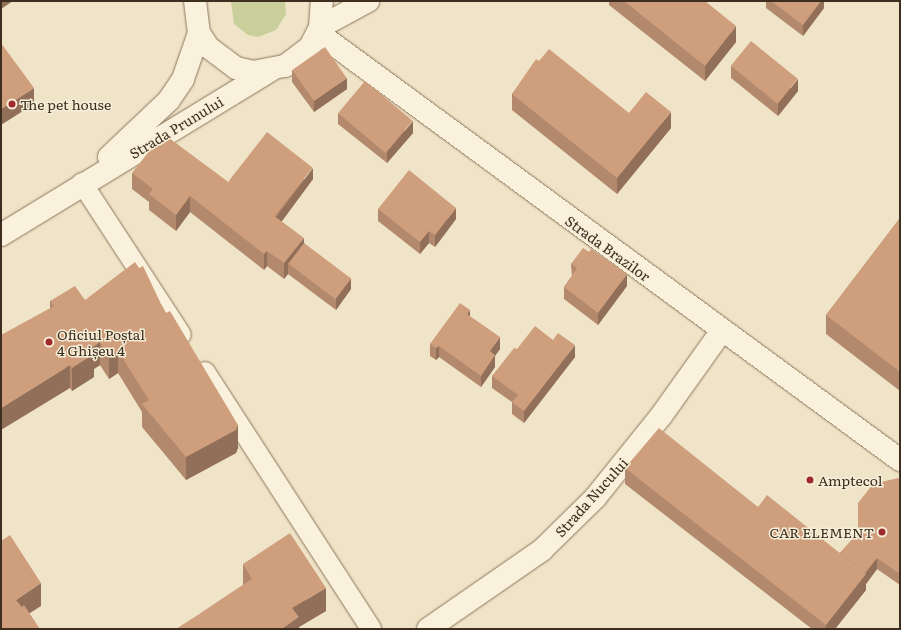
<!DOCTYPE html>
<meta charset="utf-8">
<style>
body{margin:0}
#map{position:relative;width:901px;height:630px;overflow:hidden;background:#f0e4c8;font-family:Literata,serif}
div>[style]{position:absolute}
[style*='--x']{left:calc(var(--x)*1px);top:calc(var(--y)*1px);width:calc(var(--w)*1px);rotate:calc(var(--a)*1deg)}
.green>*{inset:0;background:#c9cf9b}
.roads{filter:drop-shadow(0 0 1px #8d765c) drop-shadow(0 0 1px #8d765c)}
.pedestrian>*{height:20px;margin:-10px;padding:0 10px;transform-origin:10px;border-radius:10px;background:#faf1dc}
.minor>*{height:22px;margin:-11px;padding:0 11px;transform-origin:11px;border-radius:11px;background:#faf1dc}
.tertiary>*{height:22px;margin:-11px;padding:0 11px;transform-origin:11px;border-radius:11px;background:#faf1dc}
.wall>*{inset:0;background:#b2896c}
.shaded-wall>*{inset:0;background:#916f58}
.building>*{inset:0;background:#cf9f7d;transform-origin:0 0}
.dots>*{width:11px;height:11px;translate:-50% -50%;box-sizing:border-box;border:2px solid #f7eed8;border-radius:50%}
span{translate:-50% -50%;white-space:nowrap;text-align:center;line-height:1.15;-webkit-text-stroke:3px #f7eed8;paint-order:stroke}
.poi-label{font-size:14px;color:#3d2e20}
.left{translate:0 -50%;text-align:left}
.right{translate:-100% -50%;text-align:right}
.street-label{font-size:14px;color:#3d2e20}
.frame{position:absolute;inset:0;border:2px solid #3d2e20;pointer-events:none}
</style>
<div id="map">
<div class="green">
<i style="clip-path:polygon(231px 1px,285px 1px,286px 14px,276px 30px,258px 37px,248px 35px,234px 24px)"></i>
</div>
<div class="roads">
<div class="pedestrian">
<i style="--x:82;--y:183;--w:181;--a:56.9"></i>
<i style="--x:205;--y:372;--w:306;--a:57.1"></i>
</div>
<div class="minor">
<i style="--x:318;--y:33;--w:722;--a:36.27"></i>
<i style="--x:428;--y:629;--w:139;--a:-34.7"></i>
<i style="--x:542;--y:550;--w:74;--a:-44.5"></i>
<i style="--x:595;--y:498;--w:105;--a:-51.2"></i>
<i style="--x:661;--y:416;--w:103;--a:-54.5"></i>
</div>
<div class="tertiary">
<i style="--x:195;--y:1;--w:32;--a:83"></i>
<i style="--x:199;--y:33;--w:17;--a:57"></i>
<i style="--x:208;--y:47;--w:35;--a:37"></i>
<i style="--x:236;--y:68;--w:17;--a:13"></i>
<i style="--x:253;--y:72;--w:33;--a:-11"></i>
<i style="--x:285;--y:66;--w:31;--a:-37"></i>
<i style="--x:310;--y:47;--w:22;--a:-63"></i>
<i style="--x:320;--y:27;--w:26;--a:-86"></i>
<i style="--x:320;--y:27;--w:55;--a:-28.4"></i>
<i style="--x:109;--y:157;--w:83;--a:-43.5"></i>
<i style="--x:169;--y:100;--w:25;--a:-56"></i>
<i style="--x:183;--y:79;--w:49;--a:-70.8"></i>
<i style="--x:1;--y:235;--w:315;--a:-31.4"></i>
</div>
</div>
<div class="wall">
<i style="clip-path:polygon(609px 1px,705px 1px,736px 42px,705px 81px,609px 5px)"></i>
<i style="clip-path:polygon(766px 1px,824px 1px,824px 8px,803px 36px,766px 8px)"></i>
<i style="clip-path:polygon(539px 61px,629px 113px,671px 128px,617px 194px,512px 110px,512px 94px)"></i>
<i style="clip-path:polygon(731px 66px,798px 91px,778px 116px,731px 78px)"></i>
<i style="clip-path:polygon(292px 70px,347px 89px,314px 112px,292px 82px)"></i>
<i style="clip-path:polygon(338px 113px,413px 133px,387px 163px,338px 124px)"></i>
<i style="clip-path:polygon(132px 173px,230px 183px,313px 179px,281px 222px,304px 243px,351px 289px,336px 310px,288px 274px,284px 279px,267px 266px,264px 270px,190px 212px,176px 231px,149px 210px,149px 202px,132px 189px)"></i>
<i style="clip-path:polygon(378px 209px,456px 219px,435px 247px,429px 243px,420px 254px,378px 221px)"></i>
<i style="clip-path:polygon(900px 218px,900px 391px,826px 334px,826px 315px)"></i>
<i style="clip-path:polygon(589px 252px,627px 286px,598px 325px,564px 299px,564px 287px,572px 276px,571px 264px)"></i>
<i style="clip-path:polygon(85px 300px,161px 304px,238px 448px,236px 453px,186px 480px,142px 427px,142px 412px,118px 373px,109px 379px,100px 365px,94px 369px,94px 377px,72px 391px,70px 388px,50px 308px,50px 301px)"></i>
<i style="clip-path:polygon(470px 317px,500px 349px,495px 356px,495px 367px,481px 387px,439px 357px,436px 360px,430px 356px,430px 344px)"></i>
<i style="clip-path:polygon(517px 349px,575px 357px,524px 423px,512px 414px,512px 402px,492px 388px,492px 376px)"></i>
<i style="clip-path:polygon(625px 468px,758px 507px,840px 553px,858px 533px,900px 480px,900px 585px,877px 569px,866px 584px,866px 590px,835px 629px,812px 629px,625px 484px)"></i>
<i style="clip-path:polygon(243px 564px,326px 611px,299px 627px,299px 629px,201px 613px,243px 585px)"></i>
</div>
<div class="shaded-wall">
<i style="clip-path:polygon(1px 1px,13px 1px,1px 9px)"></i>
<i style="clip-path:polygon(821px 1px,824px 1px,824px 8px,803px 36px,803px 25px)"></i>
<i style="clip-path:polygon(736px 26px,736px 42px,705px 81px,705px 66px)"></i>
<i style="clip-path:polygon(347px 78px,347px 89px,314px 112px,314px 101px)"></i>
<i style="clip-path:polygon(798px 79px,798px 91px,778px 116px,778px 104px)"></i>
<i style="clip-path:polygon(34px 88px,34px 104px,1px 125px,1px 109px)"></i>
<i style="clip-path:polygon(671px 112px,671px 128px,617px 194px,617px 178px)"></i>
<i style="clip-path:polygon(413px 121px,413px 133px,387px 163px,387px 152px)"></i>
<i style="clip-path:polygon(313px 168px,313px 179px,274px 232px,274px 220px)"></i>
<i style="clip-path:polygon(190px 196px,190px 212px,176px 231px,176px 215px)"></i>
<i style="clip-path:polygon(456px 208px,456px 219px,435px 247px,435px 235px)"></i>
<i style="clip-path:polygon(429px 231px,429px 243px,420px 254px,420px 242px)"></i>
<i style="clip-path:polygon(304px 238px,304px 254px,288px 263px,288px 274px,284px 279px,284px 263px)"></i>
<i style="clip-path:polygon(267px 251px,267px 266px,264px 270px,264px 254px)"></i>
<i style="clip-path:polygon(627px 274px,627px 286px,598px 325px,598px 313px)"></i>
<i style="clip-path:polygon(351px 278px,351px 289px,336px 310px,336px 298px)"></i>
<i style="clip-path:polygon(470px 310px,470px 321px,467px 314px)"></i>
<i style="clip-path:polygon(500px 337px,500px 349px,495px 356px,495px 367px,481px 387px,481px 376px,490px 351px)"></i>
<i style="clip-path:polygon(100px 342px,100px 365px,94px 369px,94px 377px,72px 391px,72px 368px,90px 349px)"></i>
<i style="clip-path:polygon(575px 345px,575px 357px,524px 423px,524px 411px)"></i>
<i style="clip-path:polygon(439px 346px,439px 357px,436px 360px,436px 348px)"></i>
<i style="clip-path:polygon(118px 351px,118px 373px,109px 379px,109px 357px)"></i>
<i style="clip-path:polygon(70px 365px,70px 388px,1px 430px,1px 408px)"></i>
<i style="clip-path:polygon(238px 425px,238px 448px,236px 453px,186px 480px,186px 457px)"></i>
<i style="clip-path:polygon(877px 558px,877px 569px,866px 584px,866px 590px,835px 629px,826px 629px,826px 625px)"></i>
<i style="clip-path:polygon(41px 583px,41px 606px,16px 622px,16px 600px)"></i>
<i style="clip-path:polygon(326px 588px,326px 611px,299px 627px,299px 629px,282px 629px,292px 608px)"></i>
</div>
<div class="building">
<i style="clip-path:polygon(624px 1px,705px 1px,736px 26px,705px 66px)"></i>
<i style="clip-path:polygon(771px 1px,821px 1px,803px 25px)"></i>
<i style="left:751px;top:41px;width:60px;height:32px;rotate:39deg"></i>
<i style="clip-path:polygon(1px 43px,34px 88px,1px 109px)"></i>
<i style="left:325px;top:47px;width:38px;height:40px;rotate:55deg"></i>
<i style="clip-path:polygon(549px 49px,629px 113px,646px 92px,671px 112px,617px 178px,512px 94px,536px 59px,539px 61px)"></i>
<i style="left:365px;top:81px;width:62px;height:42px;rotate:40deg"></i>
<i style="left:267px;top:132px;width:58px;height:63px;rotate:38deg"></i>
<i style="clip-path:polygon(169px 138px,304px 238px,284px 263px,267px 251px,264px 254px,190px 196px,176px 215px,149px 194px,153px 189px,132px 173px,150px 150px)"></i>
<i style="clip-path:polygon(409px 170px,456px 208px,435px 235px,429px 231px,420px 242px,378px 209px)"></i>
<i style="clip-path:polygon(900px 218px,900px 372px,826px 315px)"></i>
<i style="left:304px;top:243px;width:59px;height:26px;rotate:37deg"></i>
<i style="clip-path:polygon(583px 248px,589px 252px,591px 249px,627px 274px,598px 313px,564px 287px,577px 268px,571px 264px)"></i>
<i style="clip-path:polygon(135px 262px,139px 268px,143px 266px,161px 304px,166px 313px,170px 311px,238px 425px,236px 430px,186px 457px,142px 404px,149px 400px,118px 351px,109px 357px,100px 342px,90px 349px,94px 354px,72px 368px,70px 365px,1px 408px,1px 335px,54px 306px,50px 301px,75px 286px,85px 300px)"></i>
<i style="clip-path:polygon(460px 303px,470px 310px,467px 314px,500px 337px,490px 351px,495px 355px,481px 376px,439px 346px,436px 348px,430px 344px)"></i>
<i style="clip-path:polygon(535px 326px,553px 340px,558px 333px,575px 345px,524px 411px,512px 402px,518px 395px,492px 376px,514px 348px,517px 349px)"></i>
<i style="clip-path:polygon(659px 428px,758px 507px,767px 495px,866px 574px,826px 625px,625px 468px)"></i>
<i style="clip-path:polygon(898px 478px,900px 480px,900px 574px,877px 558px,865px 573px,840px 553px,858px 533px,858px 503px,873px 484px)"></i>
<i style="clip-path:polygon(290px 533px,326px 588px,292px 608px,299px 617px,282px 629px,176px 629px,201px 613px,252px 579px,243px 564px)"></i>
<i style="clip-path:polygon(10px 535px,41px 583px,16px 600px,22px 607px,24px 605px,40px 629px,1px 629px,1px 541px)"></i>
</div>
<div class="dots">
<i style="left:12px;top:104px;background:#9e2a2b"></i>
<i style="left:49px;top:342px;background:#9e2a2b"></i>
<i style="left:810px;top:480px;background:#9e2a2b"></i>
<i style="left:882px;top:532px;background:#9e2a2b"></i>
</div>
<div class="poi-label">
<span class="left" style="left:20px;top:104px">The pet house</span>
<span class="left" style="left:57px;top:342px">Oficiul Poștal<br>4 Ghișeu 4</span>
<span class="left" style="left:818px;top:480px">Amptecol</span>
<span class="right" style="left:874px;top:532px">CAR ELEMENT</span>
</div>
<div class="street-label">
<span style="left:176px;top:127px;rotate:-31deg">Strada Prunului</span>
<span style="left:608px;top:248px;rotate:36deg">Strada Brazilor</span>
<span style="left:591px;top:497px;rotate:-48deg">Strada Nucului</span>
</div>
<div class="frame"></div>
</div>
